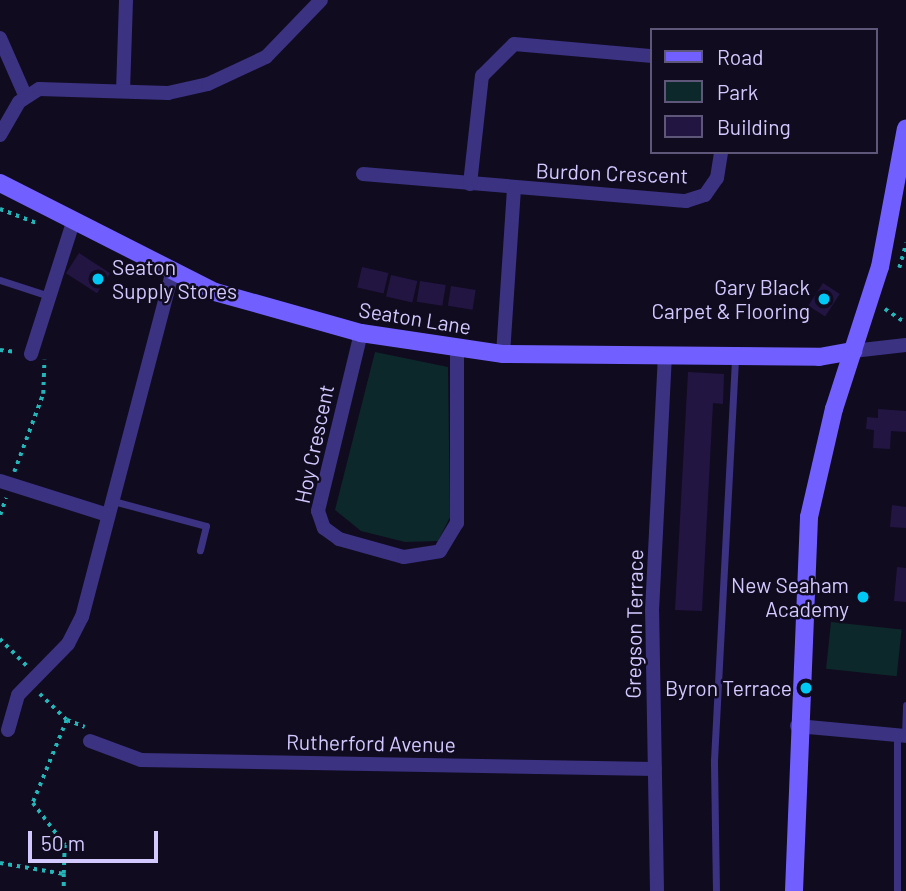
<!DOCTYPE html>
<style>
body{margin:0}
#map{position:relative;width:906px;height:891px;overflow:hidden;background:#100b1f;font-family:Barlow,sans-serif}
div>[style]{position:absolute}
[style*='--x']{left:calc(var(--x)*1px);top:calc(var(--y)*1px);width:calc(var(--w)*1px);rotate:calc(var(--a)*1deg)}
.green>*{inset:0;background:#0d282a;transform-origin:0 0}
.building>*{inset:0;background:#221542;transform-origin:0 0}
.path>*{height:3.5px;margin-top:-1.75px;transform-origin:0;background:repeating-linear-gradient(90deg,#24b5b8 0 3.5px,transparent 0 8.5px)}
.service>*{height:7px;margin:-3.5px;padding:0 3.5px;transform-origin:3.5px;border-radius:3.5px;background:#3b3282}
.minor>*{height:14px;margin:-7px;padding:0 7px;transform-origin:7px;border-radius:7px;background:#3b3282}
.secondary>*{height:18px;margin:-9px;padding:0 9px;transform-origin:9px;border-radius:9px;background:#7160ff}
.dots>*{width:19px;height:19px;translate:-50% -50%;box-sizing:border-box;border:4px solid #100b1f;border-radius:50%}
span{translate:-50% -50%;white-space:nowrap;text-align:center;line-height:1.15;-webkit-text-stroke:5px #100b1f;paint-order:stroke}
.street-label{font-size:21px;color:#d3c9ff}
.poi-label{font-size:21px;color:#d3c9ff}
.left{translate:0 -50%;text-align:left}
.right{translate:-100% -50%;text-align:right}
.legend{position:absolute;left:650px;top:28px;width:228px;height:126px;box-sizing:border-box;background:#100b1f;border:2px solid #5e5779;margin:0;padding:9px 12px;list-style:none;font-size:21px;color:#d3c9ff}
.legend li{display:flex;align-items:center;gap:14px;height:35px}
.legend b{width:35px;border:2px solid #5e5779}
.scale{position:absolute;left:28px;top:831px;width:130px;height:32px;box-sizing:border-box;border:4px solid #d3c9ff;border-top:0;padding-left:9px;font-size:21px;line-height:24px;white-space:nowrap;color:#d3c9ff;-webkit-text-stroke:5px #100b1f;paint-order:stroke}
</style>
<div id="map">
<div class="green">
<i style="clip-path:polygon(375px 352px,448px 367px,450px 517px,438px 541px,405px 542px,361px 531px,335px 510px)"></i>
<i style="left:831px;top:622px;width:71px;height:47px;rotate:6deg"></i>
</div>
<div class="building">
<i style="left:79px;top:253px;width:37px;height:24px;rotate:33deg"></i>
<i style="left:362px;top:267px;width:27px;height:21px;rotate:13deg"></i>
<i style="left:391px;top:275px;width:27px;height:22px;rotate:13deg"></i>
<i style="left:420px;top:281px;width:26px;height:21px;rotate:9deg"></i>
<i style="left:823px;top:283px;width:20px;height:27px;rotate:33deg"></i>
<i style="left:451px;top:286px;width:25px;height:20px;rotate:9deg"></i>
<i style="clip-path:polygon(688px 372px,724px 374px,723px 404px,713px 403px,702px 611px,675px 610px)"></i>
<i style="clip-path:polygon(878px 409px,906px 411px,906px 432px,891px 431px,890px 449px,873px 448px,874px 430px,866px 429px,867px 417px,878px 418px)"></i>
<i style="clip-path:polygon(892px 505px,906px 507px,906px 528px,890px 527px)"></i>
<i style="clip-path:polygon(897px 567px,906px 568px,906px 602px,894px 601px)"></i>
</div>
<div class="path">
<i style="--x:0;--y:209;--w:40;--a:21"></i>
<i style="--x:899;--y:268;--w:26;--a:-74"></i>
<i style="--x:885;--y:309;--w:25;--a:34"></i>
<i style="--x:0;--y:350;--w:17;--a:7"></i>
<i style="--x:14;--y:472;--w:83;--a:-69.6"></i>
<i style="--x:43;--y:394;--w:34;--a:-88"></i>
<i style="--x:0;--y:515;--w:18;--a:-71"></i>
<i style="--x:0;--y:639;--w:40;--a:45"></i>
<i style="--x:40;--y:694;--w:37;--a:44"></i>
<i style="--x:67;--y:720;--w:90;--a:112.3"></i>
<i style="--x:33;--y:803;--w:53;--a:52.7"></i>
<i style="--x:65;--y:845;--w:29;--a:92"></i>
<i style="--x:67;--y:720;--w:19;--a:21"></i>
<i style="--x:0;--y:863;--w:65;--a:9.8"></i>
<i style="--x:64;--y:874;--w:17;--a:90"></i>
</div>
<div class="service">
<i style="--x:0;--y:280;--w:52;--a:18.1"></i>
<i style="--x:113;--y:501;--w:96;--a:15"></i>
<i style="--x:206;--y:526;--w:25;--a:104"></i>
<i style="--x:897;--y:736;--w:155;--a:90"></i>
<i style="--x:905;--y:736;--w:31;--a:-88"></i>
<i style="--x:716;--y:891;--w:131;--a:-90.9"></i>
<i style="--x:714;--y:760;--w:403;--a:-87"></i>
</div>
<div class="minor">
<i style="--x:0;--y:38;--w:62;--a:66.3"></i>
<i style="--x:123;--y:91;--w:91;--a:-88.1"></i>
<i style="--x:0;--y:135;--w:38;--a:-60"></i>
<i style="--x:19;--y:102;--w:24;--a:-33"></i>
<i style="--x:39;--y:89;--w:129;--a:1.8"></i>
<i style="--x:168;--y:93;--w:41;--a:-12.7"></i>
<i style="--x:208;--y:84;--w:64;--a:-25"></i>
<i style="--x:266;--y:57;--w:79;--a:-46"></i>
<i style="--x:363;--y:174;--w:324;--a:4.8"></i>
<i style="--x:686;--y:201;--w:20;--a:-18"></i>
<i style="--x:705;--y:195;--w:21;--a:-55"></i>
<i style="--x:717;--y:178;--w:26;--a:-81"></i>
<i style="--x:470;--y:184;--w:109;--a:-83.7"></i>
<i style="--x:482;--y:76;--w:45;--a:-45"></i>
<i style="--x:514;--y:44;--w:139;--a:5"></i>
<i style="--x:361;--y:333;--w:183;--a:103.6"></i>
<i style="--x:318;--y:511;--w:18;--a:71"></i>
<i style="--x:324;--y:528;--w:19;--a:36"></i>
<i style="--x:339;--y:539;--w:67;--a:15.5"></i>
<i style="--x:404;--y:557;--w:36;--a:-9"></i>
<i style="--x:440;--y:551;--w:33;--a:-59"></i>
<i style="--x:457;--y:523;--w:174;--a:-90"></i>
<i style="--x:853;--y:351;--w:53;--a:-6.5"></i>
<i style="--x:31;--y:354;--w:139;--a:-72.3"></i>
<i style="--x:503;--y:354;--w:164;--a:-86.2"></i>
<i style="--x:0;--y:481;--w:113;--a:17.5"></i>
<i style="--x:797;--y:726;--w:109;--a:5.2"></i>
<i style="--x:8;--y:730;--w:36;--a:-74"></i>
<i style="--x:18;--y:695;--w:71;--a:-45.6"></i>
<i style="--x:68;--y:644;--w:30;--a:-63"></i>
<i style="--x:82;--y:617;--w:356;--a:-75.3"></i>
<i style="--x:90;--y:741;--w:54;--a:20.4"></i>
<i style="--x:141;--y:760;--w:514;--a:1"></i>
<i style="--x:657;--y:891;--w:280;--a:-91"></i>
<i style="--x:652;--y:611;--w:253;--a:-87.1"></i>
</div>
<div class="secondary">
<i style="--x:0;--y:183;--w:241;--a:26.9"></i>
<i style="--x:215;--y:292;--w:152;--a:15.7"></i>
<i style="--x:361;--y:333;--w:144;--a:8.4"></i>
<i style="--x:503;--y:354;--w:316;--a:0.5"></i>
<i style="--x:819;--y:357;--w:35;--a:-10"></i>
<i style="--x:794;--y:891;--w:374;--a:-87.7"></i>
<i style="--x:809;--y:517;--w:111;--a:-77"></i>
<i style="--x:834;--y:409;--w:149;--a:-72.1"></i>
<i style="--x:880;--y:267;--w:141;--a:-79.4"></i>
</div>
<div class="dots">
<i style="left:98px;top:279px;background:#00c8f4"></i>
<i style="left:824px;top:299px;background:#00c8f4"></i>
<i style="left:863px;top:597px;background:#00c8f4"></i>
<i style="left:806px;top:688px;background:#00c8f4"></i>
</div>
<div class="street-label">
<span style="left:612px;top:173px;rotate:2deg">Burdon Crescent</span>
<span style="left:415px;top:318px;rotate:9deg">Seaton Lane</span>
<span style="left:314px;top:444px;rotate:-78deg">Hoy Crescent</span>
<span style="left:634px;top:624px;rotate:-89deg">Gregson Terrace</span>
<span style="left:371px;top:743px;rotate:1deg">Rutherford Avenue</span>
</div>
<div class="poi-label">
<span class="left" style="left:112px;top:279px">Seaton<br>Supply Stores</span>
<span class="right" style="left:810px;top:299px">Gary Black<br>Carpet &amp; Flooring</span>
<span class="right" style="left:849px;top:597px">New Seaham<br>Academy</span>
<span class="right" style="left:792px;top:688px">Byron Terrace</span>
</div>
<ul class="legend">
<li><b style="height:9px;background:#7160ff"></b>Road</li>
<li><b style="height:19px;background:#0d282a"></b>Park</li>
<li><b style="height:19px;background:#221542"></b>Building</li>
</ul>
<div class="scale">50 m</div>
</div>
